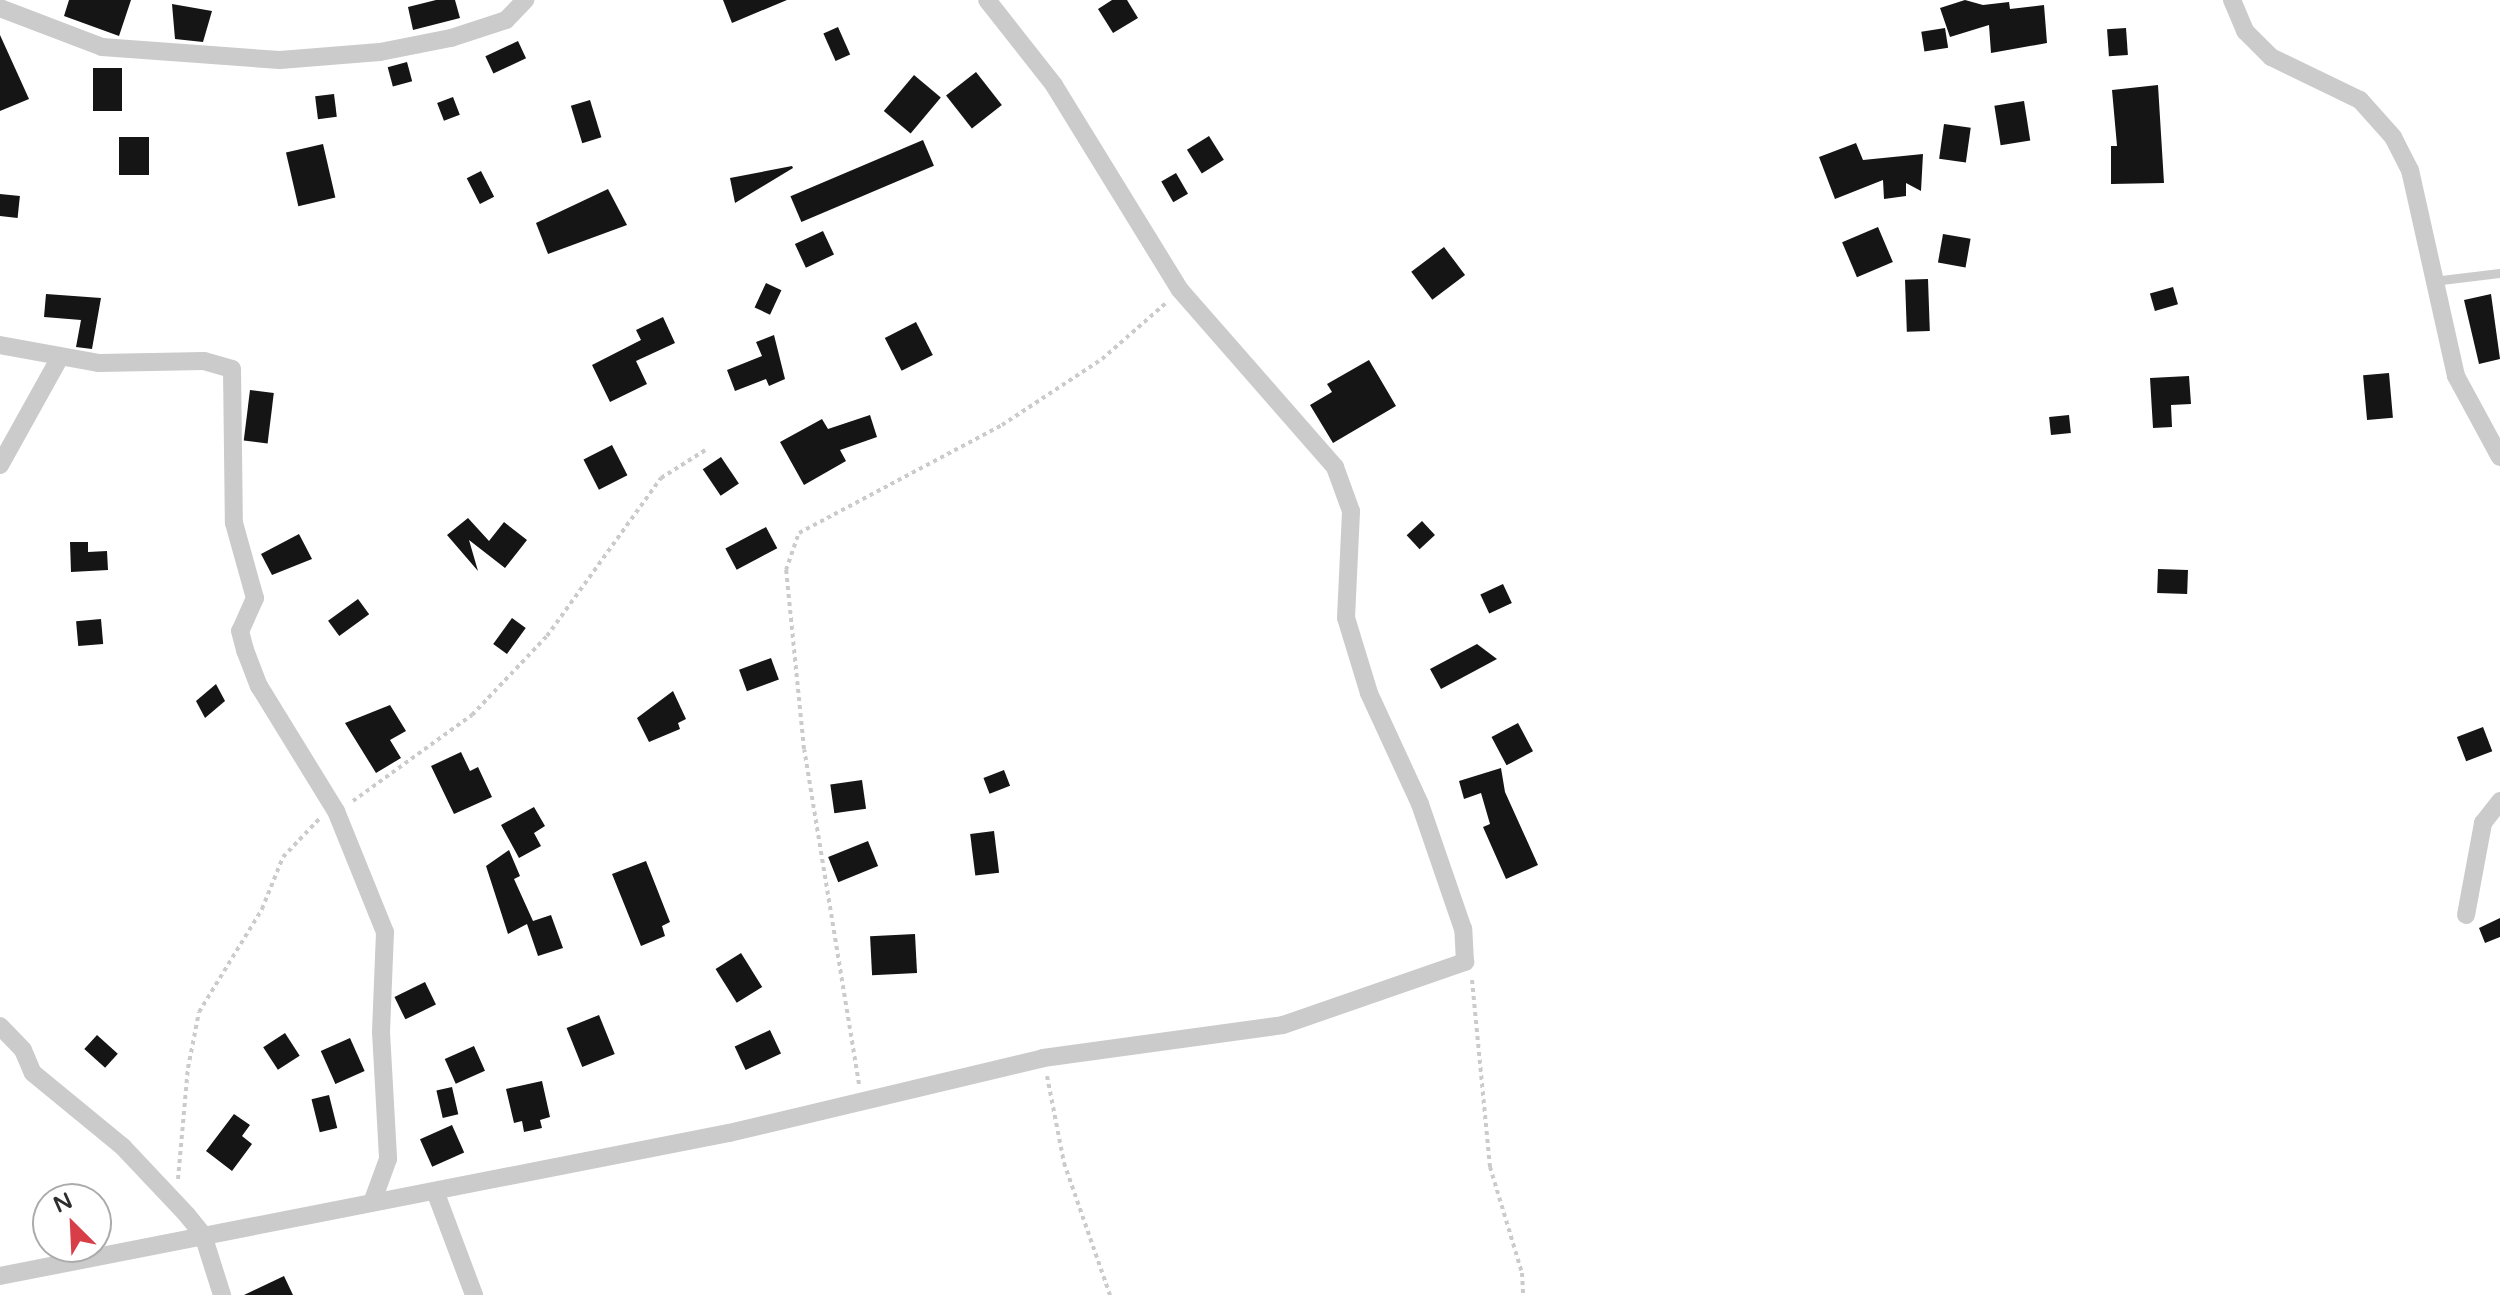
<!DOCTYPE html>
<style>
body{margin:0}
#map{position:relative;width:2500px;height:1295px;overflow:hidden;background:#fff;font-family:"Varela Round",sans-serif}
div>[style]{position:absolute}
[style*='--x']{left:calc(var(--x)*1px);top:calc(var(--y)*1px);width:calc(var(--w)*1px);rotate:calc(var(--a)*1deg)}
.building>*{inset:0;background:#151515;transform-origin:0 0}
.path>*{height:4px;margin-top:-2px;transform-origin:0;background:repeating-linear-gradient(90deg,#cbcbcb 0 4px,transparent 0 8px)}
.lane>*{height:9px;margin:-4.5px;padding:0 4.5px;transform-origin:4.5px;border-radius:4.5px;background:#cbcbcb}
.street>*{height:18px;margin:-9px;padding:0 9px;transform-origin:9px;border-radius:9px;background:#cbcbcb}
span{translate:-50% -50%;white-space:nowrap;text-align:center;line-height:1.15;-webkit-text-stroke:8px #fff;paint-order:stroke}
.north{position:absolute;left:32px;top:1183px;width:80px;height:80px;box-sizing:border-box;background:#fff;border:2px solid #ababab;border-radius:50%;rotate:336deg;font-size:22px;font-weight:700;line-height:32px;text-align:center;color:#2e2e2e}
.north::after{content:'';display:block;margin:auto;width:28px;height:36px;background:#d73e48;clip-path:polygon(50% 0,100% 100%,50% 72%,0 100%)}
</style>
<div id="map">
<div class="building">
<i style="clip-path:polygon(69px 0,131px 0,119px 36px,64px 16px)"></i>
<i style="clip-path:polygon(436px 0,455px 0,460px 18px,413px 30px,408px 7px)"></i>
<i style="clip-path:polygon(723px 0,787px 0,732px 23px)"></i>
<i style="clip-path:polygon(1112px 0,1127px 0,1138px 18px,1113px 33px,1098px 9px)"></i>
<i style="clip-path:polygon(1965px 0,1983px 5px,2009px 2px,2010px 9px,2044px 5px,2047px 43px,1991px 53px,1989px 25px,1950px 37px,1940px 8px)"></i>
<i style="clip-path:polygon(172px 4px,212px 11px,203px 42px,175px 39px)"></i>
<i style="left:838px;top:27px;width:30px;height:16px;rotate:66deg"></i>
<i style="left:1945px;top:28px;width:20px;height:24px;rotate:81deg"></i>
<i style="left:2126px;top:28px;width:27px;height:19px;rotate:86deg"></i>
<i style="clip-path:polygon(0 35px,29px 99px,0 111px)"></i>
<i style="left:518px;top:41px;width:19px;height:36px;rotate:65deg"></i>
<i style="left:407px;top:62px;width:20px;height:20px;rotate:75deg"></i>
<i style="left:93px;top:68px;width:29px;height:43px"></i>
<i style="left:976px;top:72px;width:42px;height:38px;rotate:52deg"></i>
<i style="left:914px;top:75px;width:35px;height:47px;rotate:40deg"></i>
<i style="clip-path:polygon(2158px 85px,2164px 183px,2111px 184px,2111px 146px,2117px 146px,2112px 90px)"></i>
<i style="left:334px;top:94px;width:23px;height:19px;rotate:83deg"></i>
<i style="left:453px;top:97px;width:19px;height:17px;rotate:69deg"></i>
<i style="left:590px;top:100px;width:39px;height:20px;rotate:73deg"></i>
<i style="left:2024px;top:101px;width:40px;height:30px;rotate:81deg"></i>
<i style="left:1944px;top:124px;width:27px;height:35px;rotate:8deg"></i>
<i style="left:1209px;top:136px;width:28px;height:26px;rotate:58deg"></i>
<i style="left:119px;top:137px;width:30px;height:38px"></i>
<i style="left:923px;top:140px;width:28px;height:144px;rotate:67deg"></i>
<i style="clip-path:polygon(1856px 143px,1863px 160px,1923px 154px,1921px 191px,1906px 183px,1906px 196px,1884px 199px,1883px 180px,1835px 199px,1819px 157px)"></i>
<i style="left:323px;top:144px;width:55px;height:38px;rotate:77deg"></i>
<i style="clip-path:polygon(792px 166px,793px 168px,735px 203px,730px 178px)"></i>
<i style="left:481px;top:171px;width:29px;height:16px;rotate:63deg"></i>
<i style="left:1176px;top:173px;width:24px;height:17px;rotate:60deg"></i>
<i style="clip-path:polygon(608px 189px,627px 225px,548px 254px,536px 223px)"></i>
<i style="left:0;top:194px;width:20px;height:22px;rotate:6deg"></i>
<i style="left:1878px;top:227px;width:38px;height:39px;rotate:67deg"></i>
<i style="left:823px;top:231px;width:26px;height:31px;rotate:65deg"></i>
<i style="left:1943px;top:234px;width:28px;height:29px;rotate:10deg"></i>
<i style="left:1444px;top:247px;width:35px;height:41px;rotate:53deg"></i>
<i style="left:1928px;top:279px;width:52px;height:23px;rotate:88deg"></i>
<i style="left:766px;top:283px;width:17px;height:27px;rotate:25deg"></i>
<i style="left:2173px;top:287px;width:18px;height:24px;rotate:74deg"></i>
<i style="clip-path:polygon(46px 294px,101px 298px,92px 349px,76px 347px,81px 320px,44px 317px)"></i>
<i style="clip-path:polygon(2491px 294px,2500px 359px,2479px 364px,2464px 300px)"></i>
<i style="clip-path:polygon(663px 317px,675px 343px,636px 361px,647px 384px,610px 402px,592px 365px,641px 340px,636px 330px)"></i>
<i style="left:916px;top:322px;width:37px;height:35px;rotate:63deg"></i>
<i style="clip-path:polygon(774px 335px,785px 379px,769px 386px,766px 379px,735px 391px,727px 370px,762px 356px,756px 342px)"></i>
<i style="clip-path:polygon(1369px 360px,1396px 406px,1333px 443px,1310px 405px,1332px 392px,1327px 384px)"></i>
<i style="left:2389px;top:373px;width:45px;height:26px;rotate:85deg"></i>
<i style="clip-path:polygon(2189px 376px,2191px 404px,2171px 405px,2172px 427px,2153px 428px,2150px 378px)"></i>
<i style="left:250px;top:390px;width:24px;height:51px;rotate:7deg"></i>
<i style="clip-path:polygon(870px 415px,877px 437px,840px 450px,846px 461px,804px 485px,780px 442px,822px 419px,828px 429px)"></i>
<i style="left:2069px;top:415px;width:18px;height:20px;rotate:84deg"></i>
<i style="left:612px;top:445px;width:34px;height:32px;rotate:63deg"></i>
<i style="left:721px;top:457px;width:32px;height:22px;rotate:56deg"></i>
<i style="clip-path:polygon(468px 518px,489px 541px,504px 522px,527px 540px,505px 568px,469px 540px,478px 571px,447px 535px)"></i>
<i style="left:1422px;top:521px;width:19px;height:21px;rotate:47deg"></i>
<i style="left:766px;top:527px;width:24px;height:46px;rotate:62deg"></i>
<i style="clip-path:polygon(299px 534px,312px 559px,272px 575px,261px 554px)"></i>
<i style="clip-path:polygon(70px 542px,88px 542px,88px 552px,107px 551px,108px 570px,71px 572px)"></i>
<i style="left:2158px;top:569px;width:30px;height:24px;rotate:2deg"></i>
<i style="left:1503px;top:584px;width:21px;height:25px;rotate:65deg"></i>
<i style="left:358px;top:599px;width:19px;height:37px;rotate:54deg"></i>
<i style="left:512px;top:618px;width:17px;height:32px;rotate:36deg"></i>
<i style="left:101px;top:619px;width:25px;height:25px;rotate:85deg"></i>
<i style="clip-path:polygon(1477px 644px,1497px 659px,1441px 689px,1430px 669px)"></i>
<i style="left:771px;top:658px;width:23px;height:34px;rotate:70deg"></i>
<i style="clip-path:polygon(216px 684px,225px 701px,205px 718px,196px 701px)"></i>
<i style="clip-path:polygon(673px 691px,686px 719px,678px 723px,680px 729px,649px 742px,637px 718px)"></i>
<i style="clip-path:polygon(390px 705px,406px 731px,390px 740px,401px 758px,376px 773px,345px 723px)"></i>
<i style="left:1518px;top:723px;width:32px;height:30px;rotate:62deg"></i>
<i style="left:2483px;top:727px;width:26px;height:28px;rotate:69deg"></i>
<i style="clip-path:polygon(461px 752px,470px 771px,478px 767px,492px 797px,454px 814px,431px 766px)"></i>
<i style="clip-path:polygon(1501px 768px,1505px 792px,1538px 865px,1506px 879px,1483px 827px,1490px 824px,1481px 793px,1464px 799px,1459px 781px)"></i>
<i style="left:1004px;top:770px;width:17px;height:22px;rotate:69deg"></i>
<i style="left:862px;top:780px;width:29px;height:32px;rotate:82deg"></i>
<i style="clip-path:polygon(534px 807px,545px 826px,534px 833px,541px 846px,519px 858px,501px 825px)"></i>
<i style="left:994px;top:831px;width:42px;height:24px;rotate:83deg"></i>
<i style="left:868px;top:841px;width:27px;height:43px;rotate:68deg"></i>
<i style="clip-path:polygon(509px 850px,520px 876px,514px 879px,533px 921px,551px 915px,563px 948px,538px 956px,527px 924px,508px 934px,486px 866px)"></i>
<i style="clip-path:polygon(646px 861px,670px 922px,662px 926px,665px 936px,641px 946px,612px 874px)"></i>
<i style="clip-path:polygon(2500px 918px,2500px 937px,2485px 943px,2479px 928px)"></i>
<i style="left:915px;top:934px;width:39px;height:45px;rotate:87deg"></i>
<i style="left:741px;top:953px;width:40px;height:30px;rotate:58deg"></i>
<i style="left:425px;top:982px;width:25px;height:34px;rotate:64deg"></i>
<i style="left:599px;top:1015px;width:42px;height:35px;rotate:68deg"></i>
<i style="left:770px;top:1030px;width:26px;height:39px;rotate:65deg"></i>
<i style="left:285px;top:1033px;width:27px;height:26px;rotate:57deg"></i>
<i style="left:97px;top:1035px;width:28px;height:19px;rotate:42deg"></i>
<i style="left:350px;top:1038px;width:36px;height:32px;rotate:66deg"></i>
<i style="left:474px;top:1046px;width:27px;height:32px;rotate:66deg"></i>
<i style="clip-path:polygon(542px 1081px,550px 1117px,540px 1120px,542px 1128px,524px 1132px,522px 1121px,514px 1123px,506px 1089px)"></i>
<i style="left:452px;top:1087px;width:28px;height:16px;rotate:77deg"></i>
<i style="left:329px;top:1095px;width:34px;height:18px;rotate:76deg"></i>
<i style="clip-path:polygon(234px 1114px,250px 1125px,242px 1136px,252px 1144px,232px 1171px,206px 1151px)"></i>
<i style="left:452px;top:1125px;width:30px;height:35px;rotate:66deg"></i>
<i style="clip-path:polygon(284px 1276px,293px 1295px,244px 1295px)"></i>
</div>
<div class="path">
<i style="--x:353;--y:801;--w:147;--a:-35.9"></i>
<i style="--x:472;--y:715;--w:109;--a:-46.5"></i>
<i style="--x:547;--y:636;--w:195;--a:-54.2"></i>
<i style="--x:661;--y:478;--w:54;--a:-32.2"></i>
<i style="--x:1472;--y:980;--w:188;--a:84.5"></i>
<i style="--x:1490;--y:1167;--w:111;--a:73.2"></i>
<i style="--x:1522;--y:1273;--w:22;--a:87"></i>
<i style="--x:1047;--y:1076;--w:89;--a:78.9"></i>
<i style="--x:1064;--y:1163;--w:140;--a:70.8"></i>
<i style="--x:859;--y:1084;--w:339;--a:-99.3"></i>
<i style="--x:804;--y:749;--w:180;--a:-95.7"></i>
<i style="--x:786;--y:570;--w:39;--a:-71"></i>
<i style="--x:799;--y:533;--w:230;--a:-28"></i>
<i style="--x:1002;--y:425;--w:120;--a:-33.4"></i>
<i style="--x:1102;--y:359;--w:85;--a:-41.2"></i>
<i style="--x:178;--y:1179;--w:111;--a:-84.9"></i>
<i style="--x:188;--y:1068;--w:57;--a:-78.9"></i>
<i style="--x:199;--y:1012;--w:121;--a:-58.5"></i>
<i style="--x:262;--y:909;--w:56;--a:-68"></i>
<i style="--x:283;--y:857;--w:54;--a:-46.5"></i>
</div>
<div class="lane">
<i style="--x:2433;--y:281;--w:67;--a:-6.8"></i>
</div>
<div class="street">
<i style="--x:2232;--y:0;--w:34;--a:67"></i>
<i style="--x:2245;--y:31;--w:37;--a:45"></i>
<i style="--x:2271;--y:57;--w:99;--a:25.8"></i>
<i style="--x:2360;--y:100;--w:50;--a:48.3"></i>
<i style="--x:2393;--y:137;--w:37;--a:63"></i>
<i style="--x:2410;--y:170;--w:211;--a:77.4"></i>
<i style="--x:2456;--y:376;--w:92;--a:61.5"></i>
<i style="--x:0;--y:8;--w:109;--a:20.9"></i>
<i style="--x:102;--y:47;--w:178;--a:4.2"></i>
<i style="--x:280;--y:60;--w:100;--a:-4.6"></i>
<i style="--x:380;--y:52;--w:72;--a:-11.2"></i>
<i style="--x:451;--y:38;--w:58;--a:-18.1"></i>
<i style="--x:506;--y:20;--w:28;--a:-46"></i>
<i style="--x:0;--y:345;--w:101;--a:10.3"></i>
<i style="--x:99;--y:363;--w:105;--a:-1.1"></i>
<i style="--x:204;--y:361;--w:29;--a:16"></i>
<i style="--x:232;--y:369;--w:154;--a:89.3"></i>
<i style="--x:234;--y:523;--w:78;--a:74.4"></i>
<i style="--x:255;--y:598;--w:36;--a:114"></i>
<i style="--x:240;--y:631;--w:20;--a:75"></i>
<i style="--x:245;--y:650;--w:39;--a:69"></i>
<i style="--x:259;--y:686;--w:147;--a:58.4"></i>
<i style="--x:336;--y:811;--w:131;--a:68"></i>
<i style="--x:385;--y:932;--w:100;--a:92.3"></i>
<i style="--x:381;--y:1032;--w:127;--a:86.8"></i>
<i style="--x:388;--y:1159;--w:44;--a:110.1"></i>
<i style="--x:0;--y:465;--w:124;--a:-60.9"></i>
<i style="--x:2466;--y:915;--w:94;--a:-79.5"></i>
<i style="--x:2483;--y:823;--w:28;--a:-52"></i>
<i style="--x:0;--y:1026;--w:33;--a:46"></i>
<i style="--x:23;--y:1050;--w:25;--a:67"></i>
<i style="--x:33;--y:1073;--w:117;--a:39.4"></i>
<i style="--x:123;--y:1147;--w:93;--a:46.7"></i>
<i style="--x:187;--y:1215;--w:26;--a:51"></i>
<i style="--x:203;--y:1235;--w:63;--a:72.4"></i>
<i style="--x:435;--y:1191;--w:111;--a:69.4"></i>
<i style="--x:0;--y:1276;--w:743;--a:-11.1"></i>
<i style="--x:729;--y:1133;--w:323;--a:-13.4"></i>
<i style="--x:1043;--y:1058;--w:242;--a:-7.8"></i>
<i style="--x:1283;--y:1025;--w:193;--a:-19.1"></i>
<i style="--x:1465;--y:962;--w:33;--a:-93"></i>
<i style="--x:1463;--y:929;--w:132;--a:-109"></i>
<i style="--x:1420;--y:804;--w:122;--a:-114.7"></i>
<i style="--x:1369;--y:693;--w:78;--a:-107"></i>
<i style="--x:1346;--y:618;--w:107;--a:-87.3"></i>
<i style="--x:1351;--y:511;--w:47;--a:-110"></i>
<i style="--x:1335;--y:467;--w:235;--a:-131.2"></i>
<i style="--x:1180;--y:290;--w:241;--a:-121.6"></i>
<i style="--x:1054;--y:85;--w:108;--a:-128.2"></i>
</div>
<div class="north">N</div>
</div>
